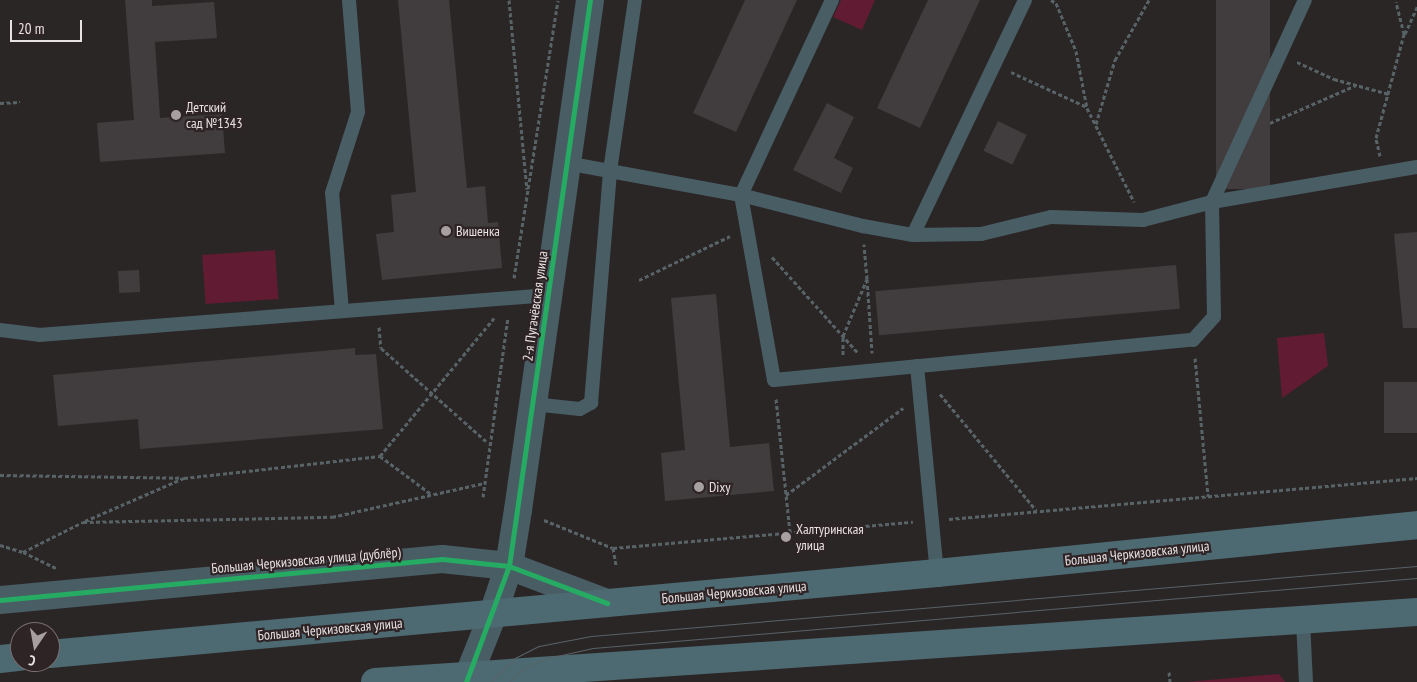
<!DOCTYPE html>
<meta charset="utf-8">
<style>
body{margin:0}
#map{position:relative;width:1417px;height:682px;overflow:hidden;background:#2b2626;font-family:"PT Sans Narrow",sans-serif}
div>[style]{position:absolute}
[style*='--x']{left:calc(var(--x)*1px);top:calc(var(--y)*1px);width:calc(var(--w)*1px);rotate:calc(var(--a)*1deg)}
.green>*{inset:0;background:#611c33;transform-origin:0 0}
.building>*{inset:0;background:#413c3d;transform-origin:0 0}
.path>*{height:3px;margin-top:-1.5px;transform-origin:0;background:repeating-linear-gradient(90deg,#586367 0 4px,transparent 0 6.5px)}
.service>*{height:14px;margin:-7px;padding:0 7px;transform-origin:7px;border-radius:7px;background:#495d65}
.minor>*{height:28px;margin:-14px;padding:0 14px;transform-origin:14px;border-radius:14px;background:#495d65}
.tertiary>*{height:28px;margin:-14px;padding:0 14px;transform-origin:14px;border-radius:14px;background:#495d65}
.primary>*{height:28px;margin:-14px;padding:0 14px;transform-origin:14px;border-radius:14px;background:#4d6a72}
.tram>*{height:1px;margin:-0.5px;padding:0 0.5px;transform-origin:0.5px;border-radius:0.5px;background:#586367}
.cycleway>*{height:5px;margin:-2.5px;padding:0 2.5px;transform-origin:2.5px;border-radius:2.5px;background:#26ab63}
.dots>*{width:14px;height:14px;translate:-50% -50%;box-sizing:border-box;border:2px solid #2e2325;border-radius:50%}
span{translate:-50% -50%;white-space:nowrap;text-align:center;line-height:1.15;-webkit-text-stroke:4.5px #2e2325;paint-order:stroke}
.poi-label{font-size:14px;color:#e9e2e3}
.left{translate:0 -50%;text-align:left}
.street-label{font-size:14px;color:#e9e2e3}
.north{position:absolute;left:10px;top:622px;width:50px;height:50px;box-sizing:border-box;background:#2e2325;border:1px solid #796f71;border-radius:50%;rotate:192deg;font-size:14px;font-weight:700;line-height:20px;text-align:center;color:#e9e2e3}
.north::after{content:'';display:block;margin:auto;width:18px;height:22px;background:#a6a0a1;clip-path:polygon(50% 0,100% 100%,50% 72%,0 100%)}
.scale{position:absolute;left:10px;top:20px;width:72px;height:22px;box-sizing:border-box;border:2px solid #e9e2e3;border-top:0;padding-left:6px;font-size:15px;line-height:18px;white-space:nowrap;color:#e9e2e3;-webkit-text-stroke:4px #2e2325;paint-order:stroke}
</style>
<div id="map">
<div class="green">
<i style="clip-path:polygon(841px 0,875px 0,862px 30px,833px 17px)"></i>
<i style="left:275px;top:250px;width:49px;height:73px;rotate:86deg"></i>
<i style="clip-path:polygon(1324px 333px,1328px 366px,1282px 398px,1277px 338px)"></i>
<i style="clip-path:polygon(1279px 674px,1285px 682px,1186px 682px)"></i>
</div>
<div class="building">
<i style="clip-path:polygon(125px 0,152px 0,152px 6px,214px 2px,217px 38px,155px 42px,160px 118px,222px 114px,225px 153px,100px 162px,97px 123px,134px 120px)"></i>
<i style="clip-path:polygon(398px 0,449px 0,467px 188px,485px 186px,488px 223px,498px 222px,502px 268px,382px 280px,376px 234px,394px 232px,391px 195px,416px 192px)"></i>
<i style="clip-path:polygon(745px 0,797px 0,736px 132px,693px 113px)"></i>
<i style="clip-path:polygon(928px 0,980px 0,920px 128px,877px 108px)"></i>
<i style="left:1216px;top:0;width:54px;height:189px"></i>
<i style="clip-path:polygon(827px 103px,854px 117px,834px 158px,853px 168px,841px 193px,793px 170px)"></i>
<i style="left:998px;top:121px;width:32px;height:33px;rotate:26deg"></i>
<i style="clip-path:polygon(1417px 232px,1417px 328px,1403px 328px,1394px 234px)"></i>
<i style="left:1176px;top:265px;width:44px;height:302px;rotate:85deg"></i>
<i style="left:139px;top:270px;width:22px;height:21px;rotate:87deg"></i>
<i style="clip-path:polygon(716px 294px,730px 447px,769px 443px,774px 491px,665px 501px,661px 453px,685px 450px,671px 298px)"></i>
<i style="clip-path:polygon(355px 348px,355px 355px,376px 354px,383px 429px,140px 449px,138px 419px,58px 426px,53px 375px)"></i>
<i style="left:1417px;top:382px;width:51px;height:33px;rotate:90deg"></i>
</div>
<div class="path">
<i style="--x:509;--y:0;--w:190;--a:84.6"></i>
<i style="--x:1051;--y:0;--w:6;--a:31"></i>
<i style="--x:1056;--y:3;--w:52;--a:67.4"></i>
<i style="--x:1076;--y:51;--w:58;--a:79.1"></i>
<i style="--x:1087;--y:108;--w:105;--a:63.4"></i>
<i style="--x:1405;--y:34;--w:30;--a:-66"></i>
<i style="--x:1297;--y:62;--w:41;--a:24.7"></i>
<i style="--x:1334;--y:79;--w:57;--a:15.3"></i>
<i style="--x:1011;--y:72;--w:84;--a:24.7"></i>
<i style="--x:0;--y:103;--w:20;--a:-3"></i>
<i style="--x:1270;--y:123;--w:94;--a:-23.8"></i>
<i style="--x:1096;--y:124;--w:67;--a:-73.5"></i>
<i style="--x:1115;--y:60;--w:69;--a:-60.5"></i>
<i style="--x:1380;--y:156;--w:18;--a:-103"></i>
<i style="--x:1376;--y:138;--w:108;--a:-74.9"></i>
<i style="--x:1404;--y:34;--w:33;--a:-104"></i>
<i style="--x:772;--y:257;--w:129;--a:48.1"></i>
<i style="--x:514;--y:278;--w:281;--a:-81"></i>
<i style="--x:867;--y:279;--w:74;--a:86.1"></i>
<i style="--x:639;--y:280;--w:101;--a:-25.8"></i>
<i style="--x:379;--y:327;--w:21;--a:85"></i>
<i style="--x:381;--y:348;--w:143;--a:41.6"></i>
<i style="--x:843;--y:355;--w:19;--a:-90"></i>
<i style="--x:843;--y:336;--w:62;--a:-67.2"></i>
<i style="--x:867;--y:279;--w:35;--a:-95"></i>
<i style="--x:1195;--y:358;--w:139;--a:84.6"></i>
<i style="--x:940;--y:394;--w:151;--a:50.4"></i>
<i style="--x:776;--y:399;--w:135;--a:84"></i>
<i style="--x:380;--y:456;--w:179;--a:-50.4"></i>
<i style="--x:0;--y:475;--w:181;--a:0.9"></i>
<i style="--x:786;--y:495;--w:146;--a:-36.6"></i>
<i style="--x:483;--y:497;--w:182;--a:-82.1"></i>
<i style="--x:949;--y:519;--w:470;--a:-5"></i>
<i style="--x:544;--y:520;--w:74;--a:22.1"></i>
<i style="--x:613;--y:548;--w:301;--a:-5"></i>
<i style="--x:85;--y:521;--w:108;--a:-23.5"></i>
<i style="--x:184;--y:478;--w:197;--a:-6.4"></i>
<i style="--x:380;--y:456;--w:64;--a:36.7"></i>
<i style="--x:0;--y:545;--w:24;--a:17"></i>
<i style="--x:23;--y:552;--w:37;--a:26"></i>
<i style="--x:613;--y:548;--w:17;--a:80"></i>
<i style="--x:23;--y:552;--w:67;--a:-26.6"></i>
<i style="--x:83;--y:522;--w:249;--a:-1.2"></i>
<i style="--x:332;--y:517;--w:156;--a:-12.6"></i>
<i style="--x:1169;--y:672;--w:10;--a:84"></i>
</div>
<div class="service">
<i style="--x:832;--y:0;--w:215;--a:115"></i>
<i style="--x:741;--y:195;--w:188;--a:79.9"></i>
<i style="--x:774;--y:380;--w:421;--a:-5.5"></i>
<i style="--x:1193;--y:340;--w:31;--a:-48"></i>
<i style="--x:1214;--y:317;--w:115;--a:-91"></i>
<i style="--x:1212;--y:202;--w:222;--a:-65.3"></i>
<i style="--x:566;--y:163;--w:178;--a:10.4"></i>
<i style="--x:741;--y:195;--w:126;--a:14.3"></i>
<i style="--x:863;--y:226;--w:51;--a:10.2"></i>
<i style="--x:913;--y:235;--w:68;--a:-0.8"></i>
<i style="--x:981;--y:234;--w:72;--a:-13.7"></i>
<i style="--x:1051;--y:217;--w:92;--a:1.9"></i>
<i style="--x:1143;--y:220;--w:71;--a:-14.6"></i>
<i style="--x:1212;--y:202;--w:208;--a:-9.7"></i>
<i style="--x:913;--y:235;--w:260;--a:-64.5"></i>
<i style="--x:342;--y:311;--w:118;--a:-94.8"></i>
<i style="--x:332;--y:193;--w:85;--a:-72.2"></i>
<i style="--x:358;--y:112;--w:112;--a:-94.6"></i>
<i style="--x:0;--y:330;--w:39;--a:7"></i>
<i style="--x:39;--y:335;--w:511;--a:-4.49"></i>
<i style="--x:917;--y:366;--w:208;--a:84.5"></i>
<i style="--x:533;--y:404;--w:47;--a:6.1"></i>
<i style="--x:580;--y:409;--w:13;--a:-29"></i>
<i style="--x:591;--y:403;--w:233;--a:-85.3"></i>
<i style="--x:610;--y:171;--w:173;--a:-81.7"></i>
<i style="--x:1303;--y:621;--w:61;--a:87.2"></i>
</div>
<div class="minor">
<i style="--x:493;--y:614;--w:51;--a:-71.6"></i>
<i style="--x:509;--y:566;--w:57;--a:-80.9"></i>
<i style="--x:518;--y:510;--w:515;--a:-81.96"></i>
</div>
<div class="tertiary">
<i style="--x:0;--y:600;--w:444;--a:-5.3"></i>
<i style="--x:442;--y:559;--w:67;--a:6"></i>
<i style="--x:509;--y:566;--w:105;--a:20.7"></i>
<i style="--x:466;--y:682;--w:73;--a:-68.3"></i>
</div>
<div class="primary">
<i style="--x:50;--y:654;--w:891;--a:-5.22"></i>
<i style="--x:937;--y:573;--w:482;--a:-5.7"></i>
<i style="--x:0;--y:659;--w:20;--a:-6"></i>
<i style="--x:375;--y:682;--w:1044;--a:-3.84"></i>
</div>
<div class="tram">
<i style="--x:491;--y:682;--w:34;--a:-45"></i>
<i style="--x:515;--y:658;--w:27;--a:-27"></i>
<i style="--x:539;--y:646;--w:53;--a:-10.9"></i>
<i style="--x:591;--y:636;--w:829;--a:-4.84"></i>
<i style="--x:510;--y:682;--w:20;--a:-45"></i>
<i style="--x:524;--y:668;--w:22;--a:-24"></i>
<i style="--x:544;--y:659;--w:50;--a:-12.7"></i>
<i style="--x:593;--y:648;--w:827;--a:-4.86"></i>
</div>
<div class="cycleway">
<i style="--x:0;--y:600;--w:444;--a:-5.3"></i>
<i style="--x:442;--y:559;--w:67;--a:6"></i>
<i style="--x:509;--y:566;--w:105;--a:20.7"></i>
<i style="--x:466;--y:682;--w:124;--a:-69.7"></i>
<i style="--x:509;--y:566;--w:572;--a:-81.86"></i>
</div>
<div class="dots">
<i style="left:176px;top:115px;background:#a6a0a1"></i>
<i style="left:446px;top:231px;background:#a6a0a1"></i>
<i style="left:699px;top:487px;background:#a6a0a1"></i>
<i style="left:786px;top:537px;background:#a6a0a1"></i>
</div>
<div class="poi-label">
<span class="left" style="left:186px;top:115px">Детский<br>сад №1343</span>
<span class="left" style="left:456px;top:231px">Вишенка</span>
<span class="left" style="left:709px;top:487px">Dixy</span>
<span class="left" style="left:796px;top:537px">Халтуринская<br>улица</span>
</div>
<div class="street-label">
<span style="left:535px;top:306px;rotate:-82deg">2-я Пугачёвская улица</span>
<span style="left:1137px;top:553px;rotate:-6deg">Большая Черкизовская улица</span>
<span style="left:306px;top:560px;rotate:-5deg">Большая Черкизовская улица (дублёр)</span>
<span style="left:734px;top:592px;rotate:-5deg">Большая Черкизовская улица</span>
<span style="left:330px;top:629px;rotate:-5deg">Большая Черкизовская улица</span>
</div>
<div class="north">С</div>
<div class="scale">20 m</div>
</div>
